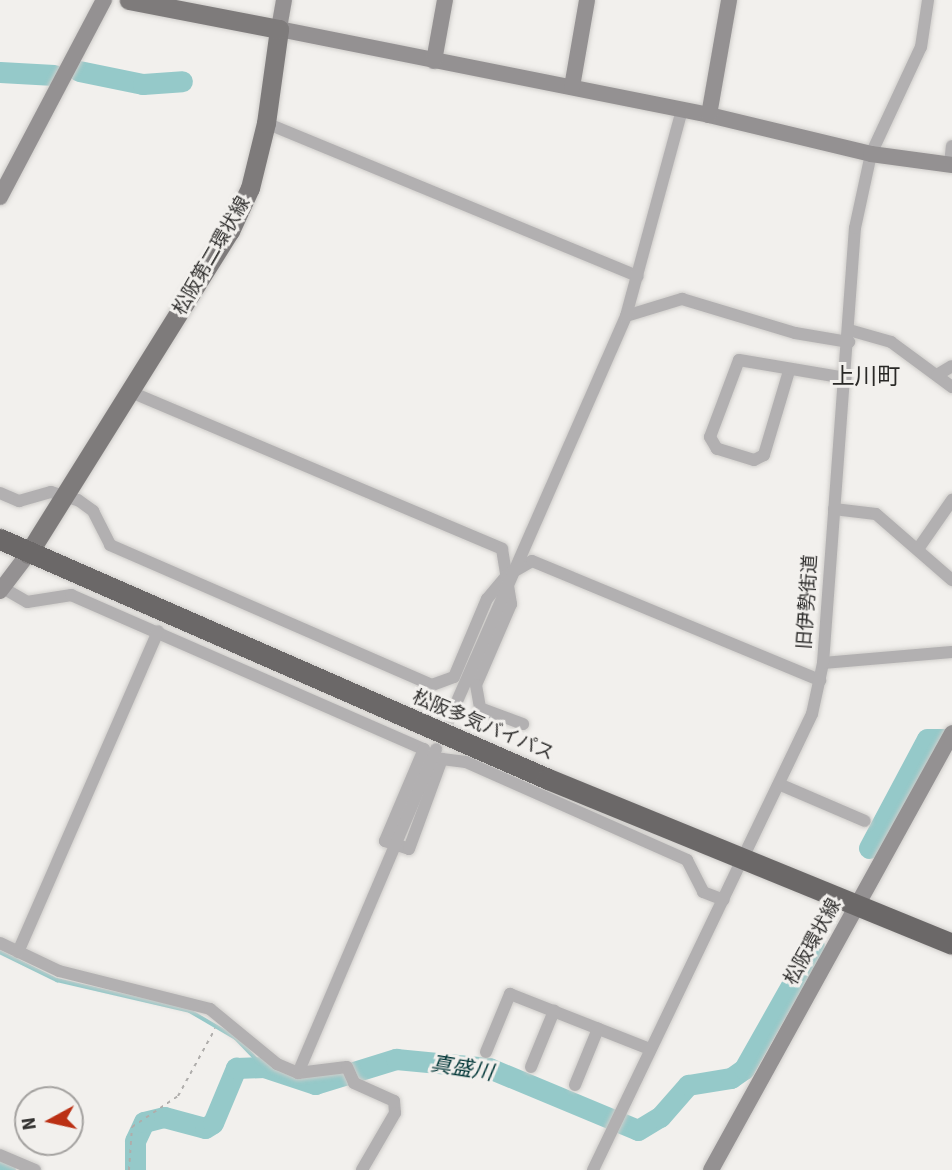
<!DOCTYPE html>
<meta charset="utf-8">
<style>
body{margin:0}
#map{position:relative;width:952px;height:1170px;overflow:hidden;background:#f2f0ed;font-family:"Source Sans 3","Noto Sans JP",sans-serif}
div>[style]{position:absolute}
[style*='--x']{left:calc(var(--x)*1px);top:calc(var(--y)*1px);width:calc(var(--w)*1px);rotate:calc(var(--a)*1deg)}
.stream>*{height:3.5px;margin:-1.75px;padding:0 1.75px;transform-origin:1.75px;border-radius:1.75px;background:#95c9c9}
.river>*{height:21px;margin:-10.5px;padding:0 10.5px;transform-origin:10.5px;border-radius:10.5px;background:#95c9c9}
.street-tunnel>*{height:12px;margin-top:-6px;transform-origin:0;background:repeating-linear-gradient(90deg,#cbc9c7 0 12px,transparent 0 18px)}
.path>*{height:2px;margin-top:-1px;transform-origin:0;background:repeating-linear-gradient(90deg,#afadab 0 3.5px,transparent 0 8.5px)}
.roads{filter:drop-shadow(0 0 2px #cfcdca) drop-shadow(0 0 2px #cfcdca)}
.street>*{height:12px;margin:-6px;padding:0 6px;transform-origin:6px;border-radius:6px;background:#b2b0b1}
.secondary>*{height:16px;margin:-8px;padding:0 8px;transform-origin:8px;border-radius:8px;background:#949192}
.primary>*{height:19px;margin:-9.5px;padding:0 9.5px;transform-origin:9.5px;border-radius:9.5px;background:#7e7b7b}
.highway>*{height:21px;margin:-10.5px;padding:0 10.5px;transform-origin:10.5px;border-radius:10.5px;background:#6b6868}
span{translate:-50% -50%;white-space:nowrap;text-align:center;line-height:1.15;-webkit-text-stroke:6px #f2f0ed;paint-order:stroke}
.street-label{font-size:19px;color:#2f2e2d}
.water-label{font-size:21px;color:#013637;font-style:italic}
.quarter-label{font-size:23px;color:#2a2927}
.north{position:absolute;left:14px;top:1086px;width:70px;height:70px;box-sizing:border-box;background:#f2f0ed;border:2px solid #a4a2a0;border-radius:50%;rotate:262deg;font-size:19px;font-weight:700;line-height:28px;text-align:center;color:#2f2e2d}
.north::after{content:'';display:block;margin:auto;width:24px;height:32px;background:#bb3014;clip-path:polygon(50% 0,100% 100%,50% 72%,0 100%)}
</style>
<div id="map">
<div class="stream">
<i style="--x:0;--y:952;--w:64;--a:26.2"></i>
<i style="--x:57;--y:980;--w:137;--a:13.1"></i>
<i style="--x:190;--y:1011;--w:53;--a:30.4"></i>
<i style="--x:236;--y:1038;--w:40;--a:46"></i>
</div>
<div class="river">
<i style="--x:79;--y:71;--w:65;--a:11.5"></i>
<i style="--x:143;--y:84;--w:39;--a:-4"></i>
<i style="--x:0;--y:72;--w:54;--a:3.2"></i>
<i style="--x:869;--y:848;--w:123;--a:-62"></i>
<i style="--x:927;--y:739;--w:25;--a:0"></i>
<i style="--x:0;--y:1169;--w:5;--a:11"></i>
<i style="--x:135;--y:1170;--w:29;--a:-90"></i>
<i style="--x:135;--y:1141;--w:21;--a:-65"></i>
<i style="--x:144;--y:1122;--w:21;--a:-14"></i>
<i style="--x:164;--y:1117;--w:42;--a:15"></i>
<i style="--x:205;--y:1128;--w:9;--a:-32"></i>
<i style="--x:213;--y:1123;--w:60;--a:-67.3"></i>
<i style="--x:236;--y:1068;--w:28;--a:-2"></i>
<i style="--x:264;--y:1067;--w:54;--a:18.4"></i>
<i style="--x:315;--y:1084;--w:85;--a:-17.2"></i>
<i style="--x:396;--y:1059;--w:93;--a:5.5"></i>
<i style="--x:489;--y:1068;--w:161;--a:22.6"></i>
<i style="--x:638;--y:1130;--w:26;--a:-31"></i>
<i style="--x:660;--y:1117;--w:43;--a:-48.8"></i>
<i style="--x:688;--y:1085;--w:44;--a:-9.2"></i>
<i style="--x:731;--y:1078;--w:16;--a:-35"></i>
<i style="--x:744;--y:1069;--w:142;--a:-60.6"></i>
</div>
<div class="street-tunnel">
<i style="--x:441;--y:739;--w:43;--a:-67"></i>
</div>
<div class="path">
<i style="--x:129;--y:1170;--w:43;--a:-86"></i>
<i style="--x:132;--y:1127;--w:55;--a:-34"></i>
<i style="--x:178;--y:1096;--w:77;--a:-61.1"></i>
</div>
<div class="roads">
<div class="street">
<i style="--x:266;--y:123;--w:402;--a:22.4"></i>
<i style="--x:950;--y:164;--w:18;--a:-84"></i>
<i style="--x:626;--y:316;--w:59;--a:-16.9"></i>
<i style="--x:682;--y:299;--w:118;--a:16.7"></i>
<i style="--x:795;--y:333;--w:55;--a:9.5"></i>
<i style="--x:849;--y:330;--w:44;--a:15.9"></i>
<i style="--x:891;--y:342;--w:76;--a:36.4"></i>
<i style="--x:789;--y:371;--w:88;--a:106.6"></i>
<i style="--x:764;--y:455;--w:11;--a:153"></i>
<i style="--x:754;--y:460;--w:39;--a:-163"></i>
<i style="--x:717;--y:449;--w:14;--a:-120"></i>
<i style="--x:710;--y:437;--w:82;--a:-69.4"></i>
<i style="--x:739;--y:360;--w:108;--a:9.6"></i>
<i style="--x:937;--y:375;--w:17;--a:-31"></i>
<i style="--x:131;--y:392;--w:403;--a:22.9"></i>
<i style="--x:502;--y:549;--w:56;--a:80.7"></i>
<i style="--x:511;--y:604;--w:88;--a:113.4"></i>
<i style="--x:476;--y:685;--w:23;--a:80"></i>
<i style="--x:480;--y:708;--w:46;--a:20.4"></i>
<i style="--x:0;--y:493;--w:21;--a:23"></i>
<i style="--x:19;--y:501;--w:33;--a:-16"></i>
<i style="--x:51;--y:492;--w:28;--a:17"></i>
<i style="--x:78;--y:500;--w:19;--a:36"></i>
<i style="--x:93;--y:511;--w:38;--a:63"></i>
<i style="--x:110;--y:545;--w:351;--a:23.5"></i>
<i style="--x:432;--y:685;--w:23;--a:-20"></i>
<i style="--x:454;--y:677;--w:85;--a:-67.1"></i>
<i style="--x:487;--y:599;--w:30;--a:-50"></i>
<i style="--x:506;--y:576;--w:30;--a:-30"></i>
<i style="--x:532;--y:561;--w:312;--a:22.5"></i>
<i style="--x:834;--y:509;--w:42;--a:6.8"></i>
<i style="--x:876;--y:514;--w:101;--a:41"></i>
<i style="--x:918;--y:549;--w:60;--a:-55.2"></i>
<i style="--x:3;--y:588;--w:28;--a:30"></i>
<i style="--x:27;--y:602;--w:45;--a:-9"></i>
<i style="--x:71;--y:595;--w:385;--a:23.6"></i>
<i style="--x:424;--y:749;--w:100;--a:113"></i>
<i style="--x:385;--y:841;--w:25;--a:18"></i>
<i style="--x:409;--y:849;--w:96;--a:-69.9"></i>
<i style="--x:442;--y:759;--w:24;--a:7"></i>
<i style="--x:466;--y:762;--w:242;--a:23.9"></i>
<i style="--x:687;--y:860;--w:36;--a:63"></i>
<i style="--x:703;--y:892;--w:22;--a:21"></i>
<i style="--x:823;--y:663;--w:129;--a:-4.9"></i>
<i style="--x:458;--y:699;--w:418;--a:-66.3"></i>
<i style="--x:626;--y:316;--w:213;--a:-74.8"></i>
<i style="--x:781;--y:785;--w:91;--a:23.2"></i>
<i style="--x:0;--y:943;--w:65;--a:25.4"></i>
<i style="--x:59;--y:971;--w:156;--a:14.1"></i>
<i style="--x:210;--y:1009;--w:87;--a:39.4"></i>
<i style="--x:277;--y:1064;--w:23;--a:23"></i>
<i style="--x:298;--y:1073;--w:49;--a:-7"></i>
<i style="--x:347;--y:1067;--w:17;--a:66"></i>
<i style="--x:354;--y:1083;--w:44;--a:24.2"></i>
<i style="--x:394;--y:1101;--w:12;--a:85"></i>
<i style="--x:395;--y:1113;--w:66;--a:120.1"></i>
<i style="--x:18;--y:952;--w:350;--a:-66.4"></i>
<i style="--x:486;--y:1052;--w:63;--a:-67.5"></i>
<i style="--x:510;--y:994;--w:147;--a:21.5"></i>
<i style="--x:531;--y:1067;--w:61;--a:-67.7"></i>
<i style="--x:298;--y:1073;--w:352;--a:-66.9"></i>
<i style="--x:575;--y:1085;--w:61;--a:-67.7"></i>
<i style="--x:0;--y:1155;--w:38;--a:23"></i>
<i style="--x:593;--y:1170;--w:506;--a:-64.35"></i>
<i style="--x:812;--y:714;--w:52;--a:-77.8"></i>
<i style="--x:823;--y:663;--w:436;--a:-85.8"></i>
<i style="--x:855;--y:228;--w:76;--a:-77.8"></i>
<i style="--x:871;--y:154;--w:118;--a:-65"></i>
<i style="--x:921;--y:47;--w:48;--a:-81.5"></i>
</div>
<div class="secondary">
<i style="--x:284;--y:0;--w:29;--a:100"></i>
<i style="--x:279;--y:29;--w:439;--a:11.3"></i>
<i style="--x:709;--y:115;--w:167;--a:13.5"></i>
<i style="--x:871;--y:154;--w:82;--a:7.7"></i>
<i style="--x:434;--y:61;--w:62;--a:-79.8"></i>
<i style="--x:572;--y:87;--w:88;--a:-80.2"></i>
<i style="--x:709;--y:115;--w:117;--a:-80.1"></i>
<i style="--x:0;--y:197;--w:223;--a:-62.2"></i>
<i style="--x:0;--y:591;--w:46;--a:-52.9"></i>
<i style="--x:711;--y:1170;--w:499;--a:-61.1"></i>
</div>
<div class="primary">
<i style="--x:28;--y:554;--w:381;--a:-58"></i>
<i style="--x:230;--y:231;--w:47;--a:-65.1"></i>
<i style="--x:250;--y:188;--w:67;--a:-76.2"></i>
<i style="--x:266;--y:123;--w:95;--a:-82.1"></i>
<i style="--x:279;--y:29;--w:153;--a:-169.1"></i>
</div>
<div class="highway">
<i style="--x:0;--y:539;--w:598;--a:23.65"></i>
<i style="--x:548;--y:779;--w:436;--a:22.2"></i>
</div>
</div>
<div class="street-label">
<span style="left:212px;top:256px;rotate:-60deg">松阪第二環状線</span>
<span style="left:808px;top:602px;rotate:-86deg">旧伊勢街道</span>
<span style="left:483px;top:726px;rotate:23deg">松阪多気バイパス</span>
<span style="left:813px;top:942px;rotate:-61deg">松阪環状線</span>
</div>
<div class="water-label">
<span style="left:462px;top:1068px;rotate:9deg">真盛川</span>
</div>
<div class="quarter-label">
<span style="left:866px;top:377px">上川町</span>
</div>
<div class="north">N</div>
</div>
